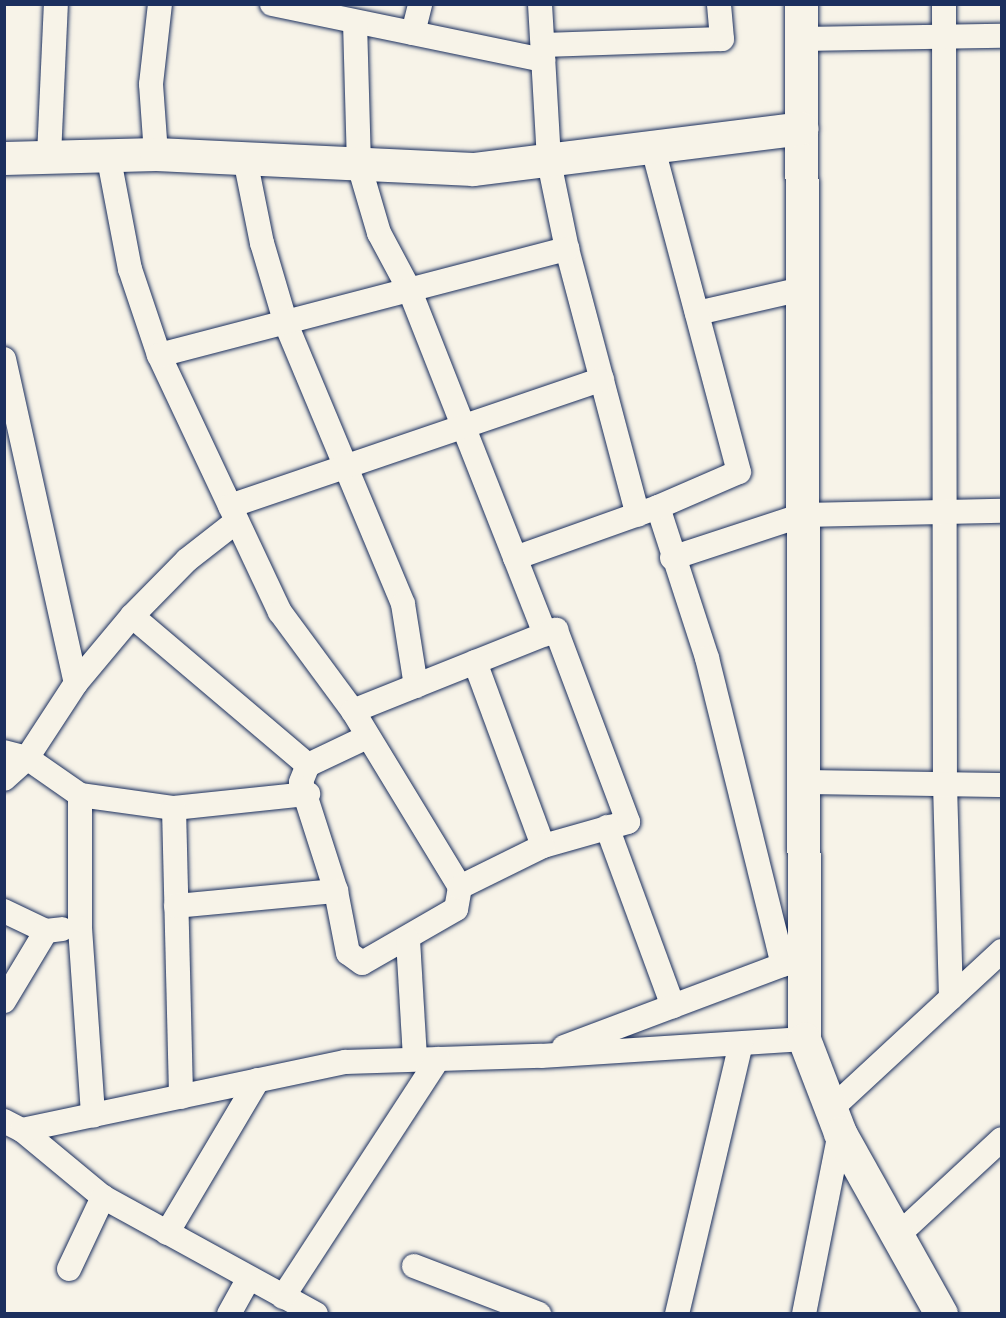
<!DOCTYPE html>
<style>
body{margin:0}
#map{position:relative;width:1006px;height:1318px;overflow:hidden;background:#f7f3e8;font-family:Pangolin,sans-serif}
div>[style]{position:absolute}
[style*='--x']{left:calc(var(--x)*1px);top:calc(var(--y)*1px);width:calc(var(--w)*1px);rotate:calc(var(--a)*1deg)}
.roads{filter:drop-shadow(0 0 2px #1b2f5e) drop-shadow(0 0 2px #1b2f5e)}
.street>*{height:24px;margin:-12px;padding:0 12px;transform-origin:12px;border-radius:12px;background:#f7f3e8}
.secondary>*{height:33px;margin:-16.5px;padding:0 16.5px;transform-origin:16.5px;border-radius:16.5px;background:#f7f3e8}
span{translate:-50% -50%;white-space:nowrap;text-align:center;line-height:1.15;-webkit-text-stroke:4.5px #f7f3e8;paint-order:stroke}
.frame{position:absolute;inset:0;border:6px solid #1b2f5e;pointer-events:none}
</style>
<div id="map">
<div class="roads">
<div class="street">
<i style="--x:272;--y:4;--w:277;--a:11.7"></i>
<i style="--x:540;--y:4;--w:158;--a:86.7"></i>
<i style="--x:549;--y:162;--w:89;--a:78.3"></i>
<i style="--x:567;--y:249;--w:275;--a:75.1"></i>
<i style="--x:944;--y:4;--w:780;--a:89.93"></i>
<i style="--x:945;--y:784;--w:214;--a:88.4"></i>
<i style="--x:355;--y:22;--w:143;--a:88.4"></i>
<i style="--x:359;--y:165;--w:71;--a:73.6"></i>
<i style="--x:379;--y:233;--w:66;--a:61.9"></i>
<i style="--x:410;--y:291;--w:369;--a:68.5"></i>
<i style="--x:413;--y:33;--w:30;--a:-76"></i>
<i style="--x:801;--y:39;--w:201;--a:-0.9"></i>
<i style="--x:543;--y:45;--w:179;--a:-1.9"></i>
<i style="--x:722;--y:39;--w:35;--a:-95"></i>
<i style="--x:108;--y:154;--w:117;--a:79.2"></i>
<i style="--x:130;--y:269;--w:91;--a:71.4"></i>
<i style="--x:159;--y:355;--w:284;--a:64.8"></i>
<i style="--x:280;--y:612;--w:123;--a:53.6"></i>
<i style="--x:353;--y:711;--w:206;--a:58.7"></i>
<i style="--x:460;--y:887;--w:22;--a:100"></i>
<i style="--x:456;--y:909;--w:108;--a:150.1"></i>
<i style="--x:362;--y:963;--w:17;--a:-144"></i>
<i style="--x:348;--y:953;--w:63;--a:-101"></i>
<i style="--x:336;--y:891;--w:114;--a:-107.8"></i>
<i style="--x:301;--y:782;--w:18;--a:-68"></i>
<i style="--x:308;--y:765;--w:65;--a:-25.4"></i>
<i style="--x:156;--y:154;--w:70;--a:-94.1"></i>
<i style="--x:151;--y:84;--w:81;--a:-83.6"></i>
<i style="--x:49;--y:156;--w:152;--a:-87.4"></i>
<i style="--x:245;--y:159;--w:86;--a:78.6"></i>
<i style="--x:262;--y:243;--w:84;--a:73.5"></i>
<i style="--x:286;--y:324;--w:303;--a:67.3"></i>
<i style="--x:403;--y:604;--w:83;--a:81"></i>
<i style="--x:697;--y:313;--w:108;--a:-12.9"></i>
<i style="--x:159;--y:355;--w:422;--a:-14.6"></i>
<i style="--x:4;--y:359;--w:332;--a:77.5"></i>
<i style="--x:230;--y:506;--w:393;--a:-18.8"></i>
<i style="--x:658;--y:507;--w:159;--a:72"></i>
<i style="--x:707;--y:658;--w:316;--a:76.1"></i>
<i style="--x:515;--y:558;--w:152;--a:-19.6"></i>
<i style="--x:658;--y:507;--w:88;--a:-23.4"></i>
<i style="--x:739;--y:472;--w:335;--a:-104.9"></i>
<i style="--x:672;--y:558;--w:138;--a:-18.2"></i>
<i style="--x:803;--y:515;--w:199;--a:-1.2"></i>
<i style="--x:132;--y:616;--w:231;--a:40.3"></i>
<i style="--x:475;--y:662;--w:196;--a:69.7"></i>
<i style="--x:353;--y:711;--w:219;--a:-21.8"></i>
<i style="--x:556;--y:630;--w:205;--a:69.4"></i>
<i style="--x:628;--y:822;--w:88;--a:164.2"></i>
<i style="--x:543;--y:846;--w:93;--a:153.7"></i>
<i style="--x:4;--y:752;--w:24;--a:15"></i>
<i style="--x:27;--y:758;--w:65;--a:34.9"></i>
<i style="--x:80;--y:795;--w:95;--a:7.9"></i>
<i style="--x:174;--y:808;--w:135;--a:-6"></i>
<i style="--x:4;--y:779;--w:31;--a:-42"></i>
<i style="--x:27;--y:758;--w:90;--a:-56.8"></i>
<i style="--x:76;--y:683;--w:87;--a:-50.1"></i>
<i style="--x:132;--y:616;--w:78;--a:-45.5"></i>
<i style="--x:187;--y:560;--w:63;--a:-38"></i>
<i style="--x:803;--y:782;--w:199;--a:0.9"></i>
<i style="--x:80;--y:795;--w:133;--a:90"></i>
<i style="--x:80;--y:928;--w:188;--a:86"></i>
<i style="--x:174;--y:808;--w:289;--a:88.6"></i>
<i style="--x:607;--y:827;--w:191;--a:69.8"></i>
<i style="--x:176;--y:906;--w:161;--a:-5.4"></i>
<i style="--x:4;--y:911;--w:47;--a:25.5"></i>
<i style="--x:46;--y:931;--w:16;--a:-7"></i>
<i style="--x:408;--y:940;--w:119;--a:86.6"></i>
<i style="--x:4;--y:1001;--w:82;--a:-59"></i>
<i style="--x:564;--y:1047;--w:248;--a:-20.6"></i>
<i style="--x:830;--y:1110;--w:234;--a:-42.8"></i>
<i style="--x:4;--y:1121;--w:20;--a:27"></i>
<i style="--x:22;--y:1130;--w:105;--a:39.6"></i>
<i style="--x:103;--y:1197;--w:243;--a:28.8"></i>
<i style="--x:22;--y:1130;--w:330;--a:-11.9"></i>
<i style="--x:345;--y:1062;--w:196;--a:-1.8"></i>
<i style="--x:541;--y:1056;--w:264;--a:-3.7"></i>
<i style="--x:167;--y:1233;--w:178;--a:-59.3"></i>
<i style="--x:896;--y:1237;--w:144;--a:-42.8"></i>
<i style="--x:414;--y:1266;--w:134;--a:21"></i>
<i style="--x:69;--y:1269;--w:80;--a:-64.7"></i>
<i style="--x:283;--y:1297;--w:284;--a:-56.9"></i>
<i style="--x:229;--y:1314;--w:41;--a:-60.9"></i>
<i style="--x:677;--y:1314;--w:277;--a:-76.7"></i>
<i style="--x:804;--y:1314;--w:185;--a:-78.8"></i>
</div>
<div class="secondary">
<i style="--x:801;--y:4;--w:1035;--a:89.83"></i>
<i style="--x:804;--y:1039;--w:101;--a:69"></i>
<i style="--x:840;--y:1133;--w:207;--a:60.8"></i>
<i style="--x:4;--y:158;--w:152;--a:-1.5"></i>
<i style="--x:156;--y:154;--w:317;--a:2.7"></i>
<i style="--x:473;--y:169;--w:331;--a:-7.1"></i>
</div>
</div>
<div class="frame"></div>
</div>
